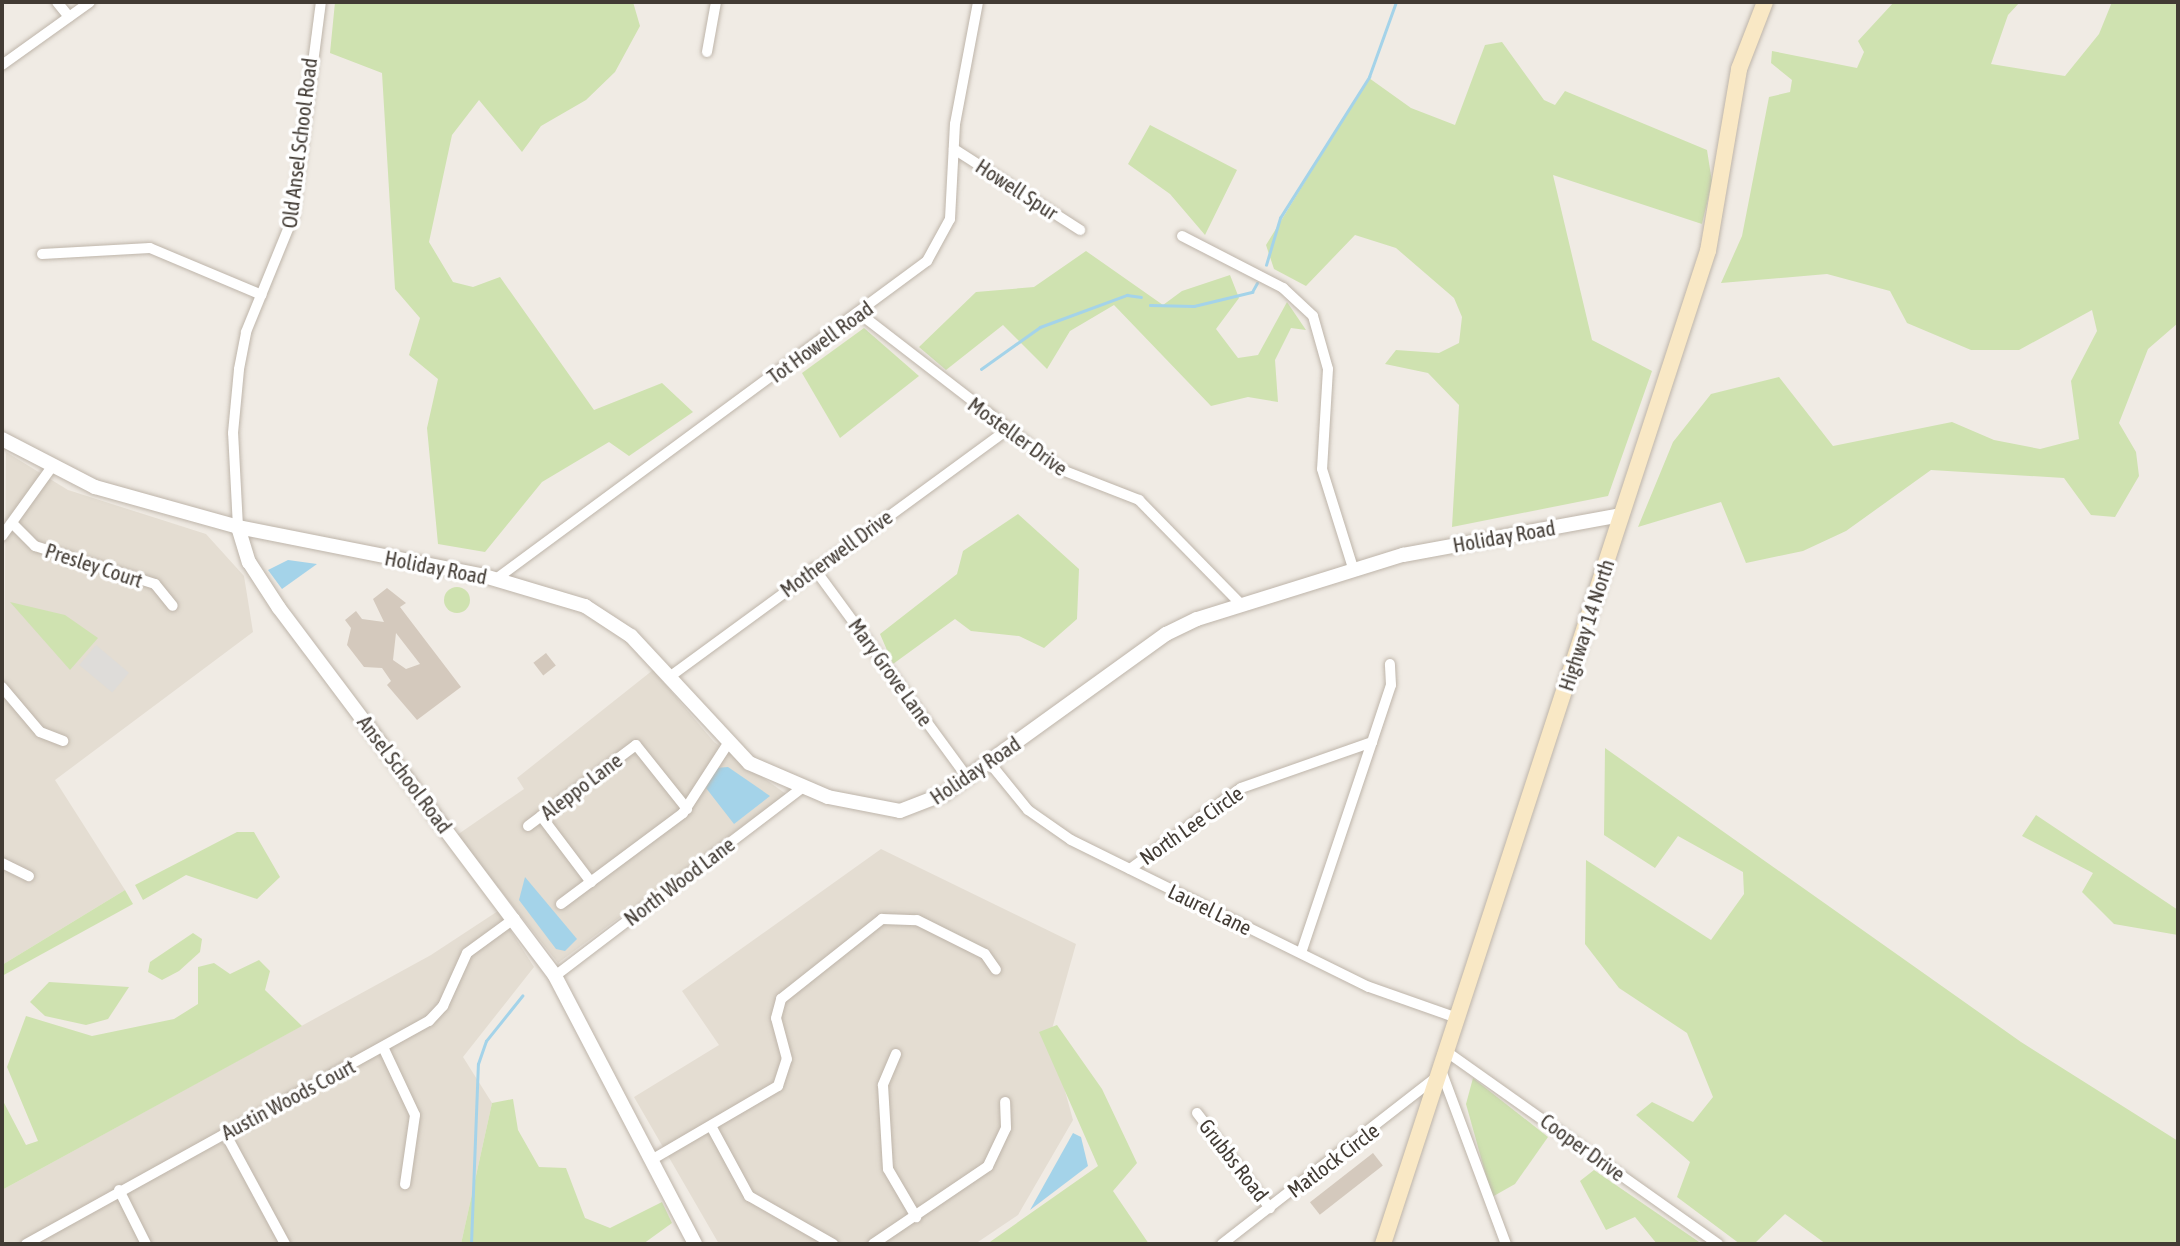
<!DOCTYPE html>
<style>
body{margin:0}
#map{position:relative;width:2180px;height:1246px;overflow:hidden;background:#f0ebe4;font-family:"Asap Condensed",sans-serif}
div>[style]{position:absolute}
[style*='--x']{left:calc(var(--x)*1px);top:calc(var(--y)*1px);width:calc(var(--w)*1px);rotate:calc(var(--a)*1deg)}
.residential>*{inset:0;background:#e4ddd2}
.green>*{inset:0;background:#cfe2b0}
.round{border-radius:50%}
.parking>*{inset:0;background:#dedcd9;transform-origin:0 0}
.water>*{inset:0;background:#a4d3e9}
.stream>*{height:2.5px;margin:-1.25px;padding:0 1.25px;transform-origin:1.25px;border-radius:1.25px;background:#a4d3e9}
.building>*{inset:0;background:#d4c9bd;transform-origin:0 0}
.roads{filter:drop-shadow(0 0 2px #beb5aa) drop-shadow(0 0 2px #beb5aa)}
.minor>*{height:10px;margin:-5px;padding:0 5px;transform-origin:5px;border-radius:5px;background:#fff}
.tertiary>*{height:14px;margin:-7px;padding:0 7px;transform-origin:7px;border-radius:7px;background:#fff}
.secondary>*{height:16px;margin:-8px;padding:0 8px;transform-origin:8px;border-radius:8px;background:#f9e8c5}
span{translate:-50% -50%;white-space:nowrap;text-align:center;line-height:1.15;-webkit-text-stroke:7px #fff;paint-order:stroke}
.street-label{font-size:21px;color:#423b34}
.frame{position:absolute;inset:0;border:4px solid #423b34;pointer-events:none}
</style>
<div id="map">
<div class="residential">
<i style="clip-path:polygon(6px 452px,68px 490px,206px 534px,244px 576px,253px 632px,55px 780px,125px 890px,2px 965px)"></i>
<i style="clip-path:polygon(653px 670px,714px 742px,786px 794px,558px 963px,457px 835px,524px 789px,517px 778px)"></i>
<i style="clip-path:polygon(881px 849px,1076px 944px,1050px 1036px,1073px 1120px,1018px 1215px,975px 1244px,719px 1244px,634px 1097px,719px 1045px,682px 991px)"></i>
<i style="clip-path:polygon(498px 911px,534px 967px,463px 1057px,492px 1103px,461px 1244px,2px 1244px,2px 1190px,431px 955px)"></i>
</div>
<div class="green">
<i style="clip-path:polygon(335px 2px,633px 2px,640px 26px,615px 72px,586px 100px,541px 126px,522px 152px,479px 100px,452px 135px,429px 242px,453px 282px,473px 287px,500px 277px,594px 410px,662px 383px,693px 412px,629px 456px,609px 442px,542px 482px,485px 552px,438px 544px,427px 428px,438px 379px,409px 355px,420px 318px,395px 289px,382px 73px,330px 53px)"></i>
<i style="clip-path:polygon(1894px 2px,2020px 2px,2008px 15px,1991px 64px,2065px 76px,2099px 34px,2112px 2px,2178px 2px,2178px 323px,2148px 349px,2119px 423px,2136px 452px,2139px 476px,2115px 517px,2091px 515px,2064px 478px,1931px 470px,1846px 531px,1803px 551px,1746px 563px,1721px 502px,1638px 527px,1673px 442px,1711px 394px,1779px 377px,1833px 446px,1952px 422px,1994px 440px,2040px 449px,2079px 439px,2071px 381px,2097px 331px,2092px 310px,2019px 350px,1971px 350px,1907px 323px,1890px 291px,1827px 274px,1721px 283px,1742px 236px,1769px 97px,1790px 92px,1792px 80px,1771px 63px,1772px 51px,1857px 68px,1864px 52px,1858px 41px)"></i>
<i style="clip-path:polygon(1502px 42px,1544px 100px,1555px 105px,1565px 91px,1707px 150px,1712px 182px,1702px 224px,1553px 175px,1592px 340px,1652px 371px,1608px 496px,1452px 527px,1459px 405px,1428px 373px,1385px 364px,1396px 350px,1439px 353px,1459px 343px,1462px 317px,1454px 298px,1396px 248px,1355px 235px,1306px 286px,1274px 269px,1266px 245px,1369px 78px,1411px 108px,1455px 125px,1485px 45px)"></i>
<i style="clip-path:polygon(1150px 125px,1237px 170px,1205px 235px,1170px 194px,1128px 164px)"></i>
<i style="clip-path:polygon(1086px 251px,1163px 305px,1182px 291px,1230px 275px,1239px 298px,1216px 329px,1238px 358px,1258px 355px,1287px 302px,1306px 330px,1291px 328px,1275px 360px,1278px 402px,1248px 397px,1211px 406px,1114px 305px,1070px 331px,1047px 369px,1003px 325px,946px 370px,919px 347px,976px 292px,1034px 287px)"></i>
<i style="clip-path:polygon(864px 328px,919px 376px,840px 438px,802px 373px)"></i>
<i style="clip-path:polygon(1018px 514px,1079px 569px,1077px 619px,1044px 648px,1019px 636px,971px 631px,955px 619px,893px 664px,880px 634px,957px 574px,963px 551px)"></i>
<i class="round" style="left:444px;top:587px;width:26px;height:26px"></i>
<i style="clip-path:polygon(10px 602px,65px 615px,98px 638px,70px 670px)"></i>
<i style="clip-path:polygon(1605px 748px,2021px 1042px,2178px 1141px,2178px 1244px,1826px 1244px,1785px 1214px,1754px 1244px,1740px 1244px,1677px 1197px,1690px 1162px,1636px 1115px,1652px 1102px,1693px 1122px,1713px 1097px,1687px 1033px,1619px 988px,1585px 944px,1586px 860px,1711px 940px,1744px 894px,1743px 872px,1678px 836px,1655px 868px,1604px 835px)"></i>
<i style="clip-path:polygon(2036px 815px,2178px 910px,2178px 935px,2114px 924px,2082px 892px,2093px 873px,2022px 836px)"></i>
<i style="clip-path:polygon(237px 832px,254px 832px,280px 877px,257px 899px,186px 875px,143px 900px,135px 885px)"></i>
<i style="clip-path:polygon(125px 890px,133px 904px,2px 976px,2px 965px)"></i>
<i style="clip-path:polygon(193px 933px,202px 939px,200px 952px,179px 971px,162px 980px,148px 972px,150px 962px)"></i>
<i style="clip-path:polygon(259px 960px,270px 971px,265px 990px,302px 1026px,2px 1190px,2px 1099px,26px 1145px,38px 1141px,7px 1067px,26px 1016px,92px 1036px,174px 1019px,198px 1004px,198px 967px,214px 963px,230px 974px)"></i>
<i style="clip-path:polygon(49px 982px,129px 987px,108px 1019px,86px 1025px,45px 1016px,30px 1002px)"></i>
<i style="clip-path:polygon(1057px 1025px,1102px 1089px,1137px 1163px,1113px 1191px,1149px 1244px,987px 1244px,1098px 1166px,1039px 1032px)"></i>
<i style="clip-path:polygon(1473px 1078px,1548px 1137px,1515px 1184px,1492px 1197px,1466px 1104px)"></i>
<i style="clip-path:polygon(513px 1099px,518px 1130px,539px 1167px,566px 1168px,585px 1218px,610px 1228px,662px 1202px,672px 1223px,643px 1244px,461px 1244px,492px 1103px)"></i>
<i style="clip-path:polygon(1594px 1170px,1702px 1244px,1657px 1244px,1635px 1217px,1606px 1230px,1580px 1181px)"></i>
</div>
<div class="parking">
<i style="left:96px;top:645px;width:43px;height:26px;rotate:40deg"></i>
</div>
<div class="water">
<i style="clip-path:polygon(288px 560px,317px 564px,282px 589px,268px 570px)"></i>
<i style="clip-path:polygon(728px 767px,770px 796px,734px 824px,706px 788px,716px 768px)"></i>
<i style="clip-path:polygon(525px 877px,577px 939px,565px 951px,556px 949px,519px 900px)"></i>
<i style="clip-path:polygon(1073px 1133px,1081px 1137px,1088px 1166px,1030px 1210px)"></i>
</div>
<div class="stream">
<i style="--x:1266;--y:265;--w:49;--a:-73.4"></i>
<i style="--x:1280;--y:218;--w:167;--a:-57.7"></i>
<i style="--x:1369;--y:77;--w:80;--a:-70.2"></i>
<i style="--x:1150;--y:305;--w:44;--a:1.3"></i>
<i style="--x:1194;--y:306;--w:60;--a:-13.6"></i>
<i style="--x:1252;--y:292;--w:10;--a:-61"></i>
<i style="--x:981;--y:369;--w:72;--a:-35.4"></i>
<i style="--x:1040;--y:327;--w:93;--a:-20.2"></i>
<i style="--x:1127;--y:295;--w:14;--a:8"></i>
<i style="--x:471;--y:1244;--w:180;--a:-87.8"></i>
<i style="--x:478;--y:1064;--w:24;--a:-71"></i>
<i style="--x:486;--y:1041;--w:58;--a:-51.3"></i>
</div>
<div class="building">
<i style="clip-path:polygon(evenodd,387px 588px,406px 603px,400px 607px,461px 687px,417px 720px,387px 685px,391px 681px,382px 668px,364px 667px,347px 645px,351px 628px,345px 620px,356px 611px,362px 619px,384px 622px,373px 599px,387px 588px,396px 633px,420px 664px,406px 669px,393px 660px,396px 633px)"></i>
<i style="left:546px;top:653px;width:16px;height:16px;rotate:52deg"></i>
<i style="left:1373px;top:1153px;width:16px;height:80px;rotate:52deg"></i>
</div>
<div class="roads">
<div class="minor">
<i style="--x:57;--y:2;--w:19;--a:51"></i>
<i style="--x:707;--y:52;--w:51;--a:-79.8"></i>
<i style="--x:2;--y:65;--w:108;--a:-35.6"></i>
<i style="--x:954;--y:149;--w:150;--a:32.7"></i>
<i style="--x:1182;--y:236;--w:114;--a:27.2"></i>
<i style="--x:1283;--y:288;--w:41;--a:43"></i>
<i style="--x:1313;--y:316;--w:55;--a:74.2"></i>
<i style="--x:1328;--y:369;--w:100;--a:93.4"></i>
<i style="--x:1322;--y:469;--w:104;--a:72.6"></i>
<i style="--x:42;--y:254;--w:108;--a:-3.2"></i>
<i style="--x:150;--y:248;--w:121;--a:22.8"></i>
<i style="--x:859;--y:313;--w:257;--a:37.7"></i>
<i style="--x:1062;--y:470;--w:83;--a:21.3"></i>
<i style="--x:1139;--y:500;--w:146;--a:45.6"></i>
<i style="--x:14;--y:525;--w:30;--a:45"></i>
<i style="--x:35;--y:546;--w:126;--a:17.6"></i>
<i style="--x:155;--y:584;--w:28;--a:51"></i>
<i style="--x:238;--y:527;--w:94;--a:-93"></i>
<i style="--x:233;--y:433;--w:64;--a:-84.6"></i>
<i style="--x:239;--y:369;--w:38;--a:-79"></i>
<i style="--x:246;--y:332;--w:124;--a:-67.8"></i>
<i style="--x:293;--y:217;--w:217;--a:-82.6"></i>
<i style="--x:2;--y:536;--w:84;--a:-54.2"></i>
<i style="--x:814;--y:568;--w:259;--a:53.8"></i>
<i style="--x:496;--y:579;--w:536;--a:-36.42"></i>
<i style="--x:927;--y:261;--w:48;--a:-61.3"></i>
<i style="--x:950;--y:219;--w:95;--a:-87"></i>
<i style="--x:955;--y:124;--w:124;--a:-79.3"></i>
<i style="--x:668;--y:678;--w:418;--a:-36.2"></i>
<i style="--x:2;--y:687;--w:59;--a:49.8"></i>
<i style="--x:40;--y:732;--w:25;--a:21"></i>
<i style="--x:989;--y:762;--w:62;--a:50.9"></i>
<i style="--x:1028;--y:810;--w:52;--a:34.9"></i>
<i style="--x:1071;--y:840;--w:332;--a:26.3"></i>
<i style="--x:1369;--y:987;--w:93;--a:19.4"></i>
<i style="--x:541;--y:816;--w:83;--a:52.9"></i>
<i style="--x:528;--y:826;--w:135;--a:-36.9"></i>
<i style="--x:636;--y:745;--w:82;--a:51.4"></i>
<i style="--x:2;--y:863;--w:30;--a:26"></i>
<i style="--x:1130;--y:869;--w:137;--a:-36.1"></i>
<i style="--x:1241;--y:788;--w:139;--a:-19.3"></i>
<i style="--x:1372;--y:742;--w:60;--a:-71.6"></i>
<i style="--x:1391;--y:685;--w:21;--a:-93"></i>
<i style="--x:561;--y:904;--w:152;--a:-36.7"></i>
<i style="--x:683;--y:813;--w:81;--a:-57.1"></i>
<i style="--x:1301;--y:953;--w:223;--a:-71.4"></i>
<i style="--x:555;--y:976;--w:312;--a:-37.3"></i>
<i style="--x:383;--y:1047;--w:75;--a:64.8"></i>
<i style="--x:415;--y:1115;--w:70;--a:98.2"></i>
<i style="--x:1447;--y:1052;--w:332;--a:35.3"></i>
<i style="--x:896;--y:1054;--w:34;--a:113"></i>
<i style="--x:883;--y:1085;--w:84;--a:86.6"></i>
<i style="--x:888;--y:1169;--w:56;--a:59.7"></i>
<i style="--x:1197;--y:1113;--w:120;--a:52.5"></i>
<i style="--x:711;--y:1126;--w:80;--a:61.5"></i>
<i style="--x:749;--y:1196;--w:97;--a:29.7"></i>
<i style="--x:225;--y:1133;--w:126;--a:61.6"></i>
<i style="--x:653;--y:1159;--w:145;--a:-30.3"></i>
<i style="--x:778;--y:1086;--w:28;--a:-72"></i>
<i style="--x:787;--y:1059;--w:42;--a:-105"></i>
<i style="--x:776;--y:1018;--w:20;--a:-75"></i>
<i style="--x:781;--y:999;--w:129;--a:-38.4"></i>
<i style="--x:882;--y:919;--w:35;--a:2"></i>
<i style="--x:917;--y:920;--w:76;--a:26.6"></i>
<i style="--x:985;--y:954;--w:19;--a:55"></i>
<i style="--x:119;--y:1190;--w:60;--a:63.4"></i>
<i style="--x:26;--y:1244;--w:461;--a:-29"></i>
<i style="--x:429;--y:1021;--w:21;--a:-47"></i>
<i style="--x:443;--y:1006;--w:58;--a:-65.6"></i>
<i style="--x:467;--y:953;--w:59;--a:-36.1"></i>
<i style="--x:873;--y:1244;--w:139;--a:-34.1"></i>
<i style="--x:988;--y:1166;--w:42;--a:-64.7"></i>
<i style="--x:1006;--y:1128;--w:26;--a:-92"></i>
<i style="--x:1222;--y:1244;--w:279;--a:-37.9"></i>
<i style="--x:1442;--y:1073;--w:183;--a:69.5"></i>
</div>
<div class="tertiary">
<i style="--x:2;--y:439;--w:105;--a:27.3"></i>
<i style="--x:95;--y:487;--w:148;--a:15.6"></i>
<i style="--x:238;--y:527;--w:37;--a:73"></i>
<i style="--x:249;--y:562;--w:55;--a:56.9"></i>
<i style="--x:279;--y:608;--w:460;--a:53.1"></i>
<i style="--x:555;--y:976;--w:302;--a:62.4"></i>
<i style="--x:238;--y:527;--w:248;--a:11.2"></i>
<i style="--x:481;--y:575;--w:109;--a:16.6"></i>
<i style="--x:585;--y:606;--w:55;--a:33.1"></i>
<i style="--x:631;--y:636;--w:173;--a:47.1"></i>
<i style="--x:749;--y:763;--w:86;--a:23.3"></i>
<i style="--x:828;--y:797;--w:73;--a:11"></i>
<i style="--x:900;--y:811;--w:47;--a:-21.1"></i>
<i style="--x:944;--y:794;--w:274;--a:-35.8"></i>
<i style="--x:1166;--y:634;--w:34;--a:-26"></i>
<i style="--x:1197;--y:619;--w:216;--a:-17.3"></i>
<i style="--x:1403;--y:555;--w:221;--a:-10.4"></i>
</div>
<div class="secondary">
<i style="--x:1383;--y:1244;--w:1045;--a:-71.88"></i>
<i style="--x:1708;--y:251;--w:185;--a:-80.3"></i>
<i style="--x:1739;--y:69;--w:72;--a:-68.8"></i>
</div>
</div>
<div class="street-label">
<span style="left:299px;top:143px;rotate:-83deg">Old Ansel School Road</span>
<span style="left:1017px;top:189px;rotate:33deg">Howell Spur</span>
<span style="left:820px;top:342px;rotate:-36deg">Tot Howell Road</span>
<span style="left:1018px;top:436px;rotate:36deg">Mosteller Drive</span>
<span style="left:1504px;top:536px;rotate:-10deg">Holiday Road</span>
<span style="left:836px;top:553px;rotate:-36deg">Motherwell Drive</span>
<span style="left:94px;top:565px;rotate:18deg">Presley Court</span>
<span style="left:436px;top:567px;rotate:11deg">Holiday Road</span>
<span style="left:1586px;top:625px;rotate:-72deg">Highway 14 North</span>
<span style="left:891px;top:672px;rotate:54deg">Mary Grove Lane</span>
<span style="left:975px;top:770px;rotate:-34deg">Holiday Road</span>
<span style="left:405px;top:774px;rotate:53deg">Ansel School Road</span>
<span style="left:581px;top:786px;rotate:-37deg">Aleppo Lane</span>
<span style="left:1191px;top:825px;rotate:-35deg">North Lee Circle</span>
<span style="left:679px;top:881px;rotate:-37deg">North Wood Lane</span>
<span style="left:1210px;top:909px;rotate:26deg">Laurel Lane</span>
<span style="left:288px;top:1099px;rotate:-28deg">Austin Woods Court</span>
<span style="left:1583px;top:1147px;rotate:36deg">Cooper Drive</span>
<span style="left:1234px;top:1160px;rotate:52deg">Grubbs Road</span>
<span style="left:1333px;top:1160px;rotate:-37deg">Matlock Circle</span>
</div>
<div class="frame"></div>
</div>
